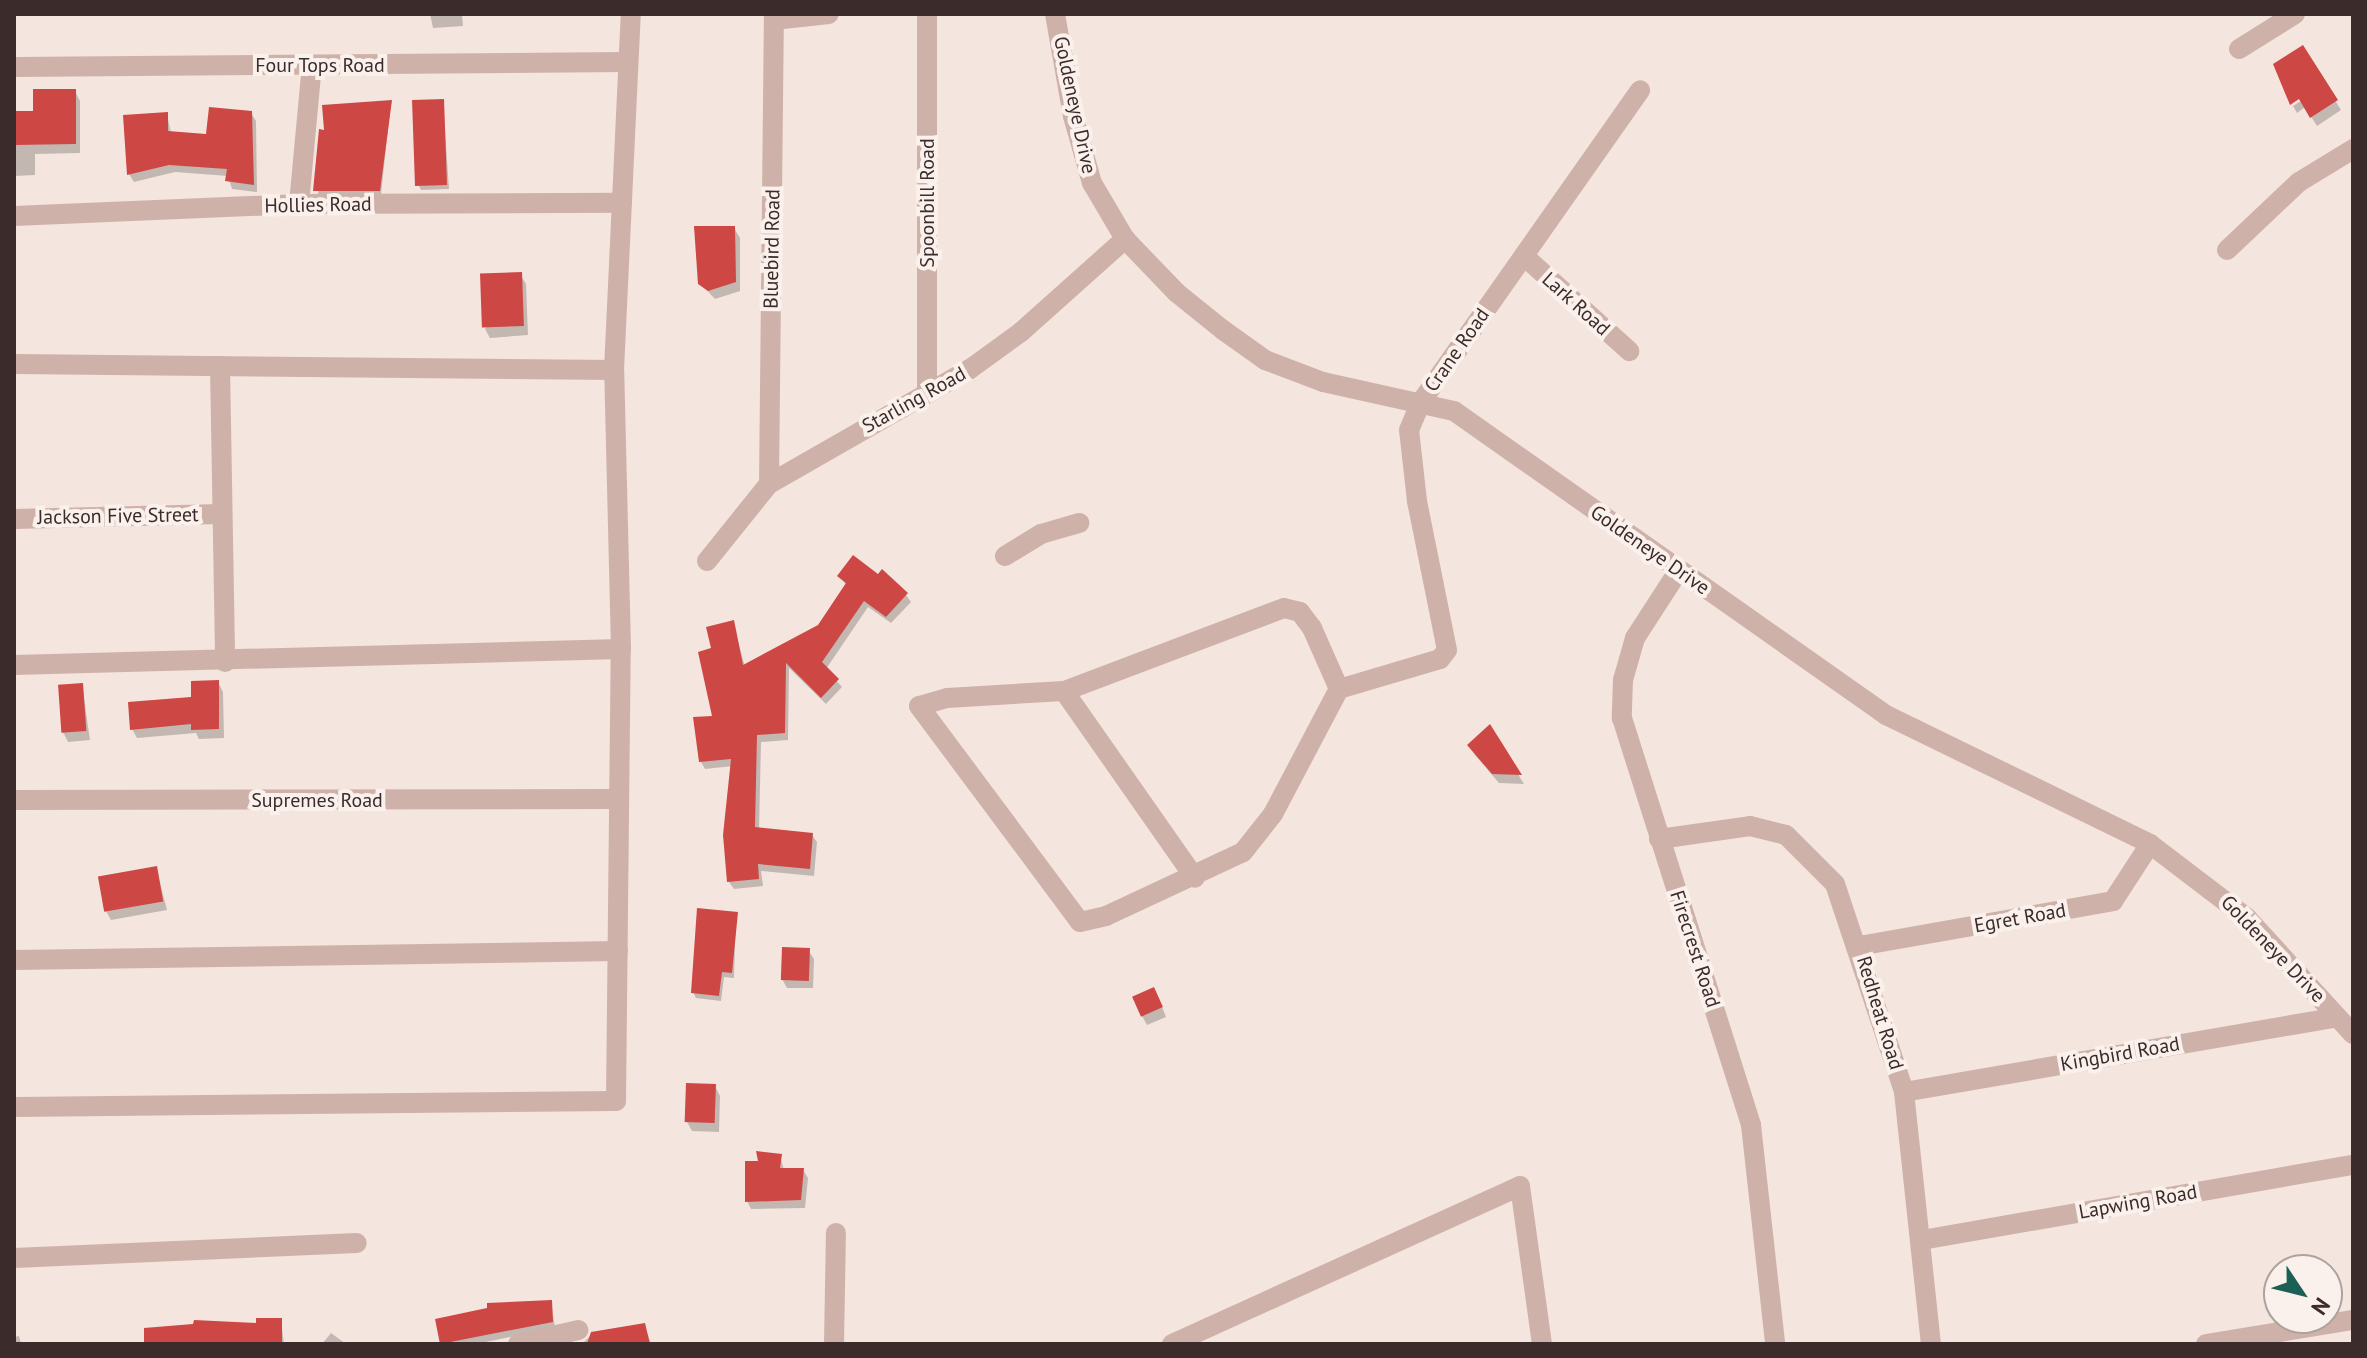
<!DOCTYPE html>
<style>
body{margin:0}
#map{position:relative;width:2367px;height:1358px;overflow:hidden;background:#f4e5df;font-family:"PT Sans",sans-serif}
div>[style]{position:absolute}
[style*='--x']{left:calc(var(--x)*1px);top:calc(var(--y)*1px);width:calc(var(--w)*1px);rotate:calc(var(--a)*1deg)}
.shadow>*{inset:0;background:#0003}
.building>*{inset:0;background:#cd4744;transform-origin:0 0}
.street>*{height:20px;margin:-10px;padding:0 10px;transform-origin:10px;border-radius:10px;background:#ceb2a9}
span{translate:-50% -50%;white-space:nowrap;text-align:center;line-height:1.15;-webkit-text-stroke:8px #fbf1ec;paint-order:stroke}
.street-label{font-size:20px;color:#3b2b2a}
.frame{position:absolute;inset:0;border:16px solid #3b2b2a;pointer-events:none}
.north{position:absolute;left:2263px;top:1254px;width:80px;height:80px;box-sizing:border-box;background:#fbf1ec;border:2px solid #aea29e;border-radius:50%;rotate:125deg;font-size:22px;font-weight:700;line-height:32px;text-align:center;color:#3b2b2a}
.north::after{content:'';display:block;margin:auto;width:28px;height:36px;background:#1c5f55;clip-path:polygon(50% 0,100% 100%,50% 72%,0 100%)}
</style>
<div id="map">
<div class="shadow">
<i style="clip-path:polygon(430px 14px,462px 14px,463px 26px,433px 28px)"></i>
<i style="clip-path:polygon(2302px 47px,2341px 110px,2317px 126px,2305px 107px,2297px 113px,2293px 106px,2308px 96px)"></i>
<i style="clip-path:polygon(75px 91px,80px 101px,80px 153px,35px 154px,35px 175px,14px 176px,14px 114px,35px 112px)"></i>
<i style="clip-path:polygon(443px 101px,449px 189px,421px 190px,419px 186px)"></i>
<i style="clip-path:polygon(391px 102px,381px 194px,318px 194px,326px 132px)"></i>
<i style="clip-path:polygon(251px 113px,256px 121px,257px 192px,232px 189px,228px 176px,175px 172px,134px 182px,129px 174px,167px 114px,171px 133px,208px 136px)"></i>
<i style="clip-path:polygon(734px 228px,740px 238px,740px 291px,715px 299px,700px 283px)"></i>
<i style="clip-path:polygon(520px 274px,526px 284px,528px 335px,490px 338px,485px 329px)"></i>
<i style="clip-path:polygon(839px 576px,906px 595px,911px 602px,891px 623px,868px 607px,826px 669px,842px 687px,826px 704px,789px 668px,788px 740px,761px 742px,759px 830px,812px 835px,817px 842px,814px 876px,761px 871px,763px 886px,734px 889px,729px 882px,733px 766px,705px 769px,701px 762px,715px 718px,714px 650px,733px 623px,745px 667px,819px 626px,847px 586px)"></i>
<i style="clip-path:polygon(218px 682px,223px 692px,224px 738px,199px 739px,196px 733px,137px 738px,132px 729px)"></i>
<i style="clip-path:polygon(82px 685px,90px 740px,68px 742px,63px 732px)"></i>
<i style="clip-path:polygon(1490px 728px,1524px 784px,1499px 783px,1475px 755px,1470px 746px)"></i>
<i style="clip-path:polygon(156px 868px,167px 910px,111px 920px,106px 911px)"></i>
<i style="clip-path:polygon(736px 913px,734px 978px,724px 977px,721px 1001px,696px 998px,693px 992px)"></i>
<i style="clip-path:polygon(808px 950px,814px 959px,813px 988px,787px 988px,782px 979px)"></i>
<i style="clip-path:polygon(1159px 999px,1166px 1017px,1147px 1025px,1142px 1016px)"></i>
<i style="clip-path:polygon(715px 1086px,720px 1096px,719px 1132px,692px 1131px,687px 1122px)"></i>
<i style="clip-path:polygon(780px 1156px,784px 1170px,803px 1170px,808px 1178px,805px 1208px,751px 1209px,747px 1201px,760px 1163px)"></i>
<i style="clip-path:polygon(551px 1302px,555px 1328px,476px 1344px,442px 1344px,437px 1320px)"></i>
<i style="clip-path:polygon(281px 1321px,284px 1344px,166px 1344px,211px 1326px)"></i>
<i style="clip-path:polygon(644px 1325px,651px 1344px,582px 1344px,592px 1334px)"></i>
<i style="clip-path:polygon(331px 1333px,346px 1344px,322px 1344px)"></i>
<i style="clip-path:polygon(19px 1336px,21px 1344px,14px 1344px,14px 1337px)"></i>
</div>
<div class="building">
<i style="clip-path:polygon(2303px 45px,2338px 100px,2310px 118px,2299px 99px,2290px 105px,2273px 64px)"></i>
<i style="clip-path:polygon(33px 89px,76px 89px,76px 144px,14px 145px,14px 111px,33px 111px)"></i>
<i style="left:444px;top:99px;width:86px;height:32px;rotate:88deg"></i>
<i style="clip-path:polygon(392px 100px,380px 191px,313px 191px,319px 129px,324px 130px,322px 105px)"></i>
<i style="clip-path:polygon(209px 107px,252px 111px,254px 185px,225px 181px,227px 169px,169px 165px,127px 175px,123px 115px,168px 112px,168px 131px,206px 134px)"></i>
<i style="clip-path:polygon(694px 226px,735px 226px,736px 282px,708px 291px,698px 284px)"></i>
<i style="left:522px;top:272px;width:54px;height:42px;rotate:88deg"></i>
<i style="clip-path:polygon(853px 555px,878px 574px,882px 569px,908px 593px,886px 617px,864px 601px,822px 662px,839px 679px,821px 698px,786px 663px,785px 733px,757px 735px,755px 827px,813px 833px,810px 869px,758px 864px,759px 879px,727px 882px,723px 835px,731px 759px,699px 762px,693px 717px,712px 716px,698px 652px,711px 648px,706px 627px,734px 620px,743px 665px,818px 625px,846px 583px,837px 576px)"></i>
<i style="clip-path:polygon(219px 680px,219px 729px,191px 730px,191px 724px,130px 730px,128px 702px,191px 697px,191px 681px)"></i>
<i style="left:83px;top:683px;width:48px;height:25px;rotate:86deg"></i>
<i style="clip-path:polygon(1490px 724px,1522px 775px,1492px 774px,1467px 745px)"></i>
<i style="left:157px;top:866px;width:36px;height:60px;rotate:80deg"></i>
<i style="clip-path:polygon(697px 908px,738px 912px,732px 973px,722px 972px,719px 996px,691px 993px)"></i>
<i style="left:782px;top:947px;width:28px;height:33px;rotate:2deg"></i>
<i style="left:1154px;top:987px;width:22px;height:24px;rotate:66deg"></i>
<i style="left:686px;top:1083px;width:30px;height:39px;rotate:2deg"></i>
<i style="clip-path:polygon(756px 1151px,782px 1154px,780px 1168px,804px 1168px,801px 1200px,745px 1202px,745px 1161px,758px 1161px)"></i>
<i style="clip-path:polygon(552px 1300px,553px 1322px,440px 1344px,435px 1319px,487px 1308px,487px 1303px)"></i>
<i style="clip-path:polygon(256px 1318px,282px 1318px,282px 1344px,144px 1344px,144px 1328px,193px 1324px,194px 1320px,256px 1323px)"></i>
<i style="clip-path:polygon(645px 1323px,650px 1344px,587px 1344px,591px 1332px)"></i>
</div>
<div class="street">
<i style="--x:927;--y:14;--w:379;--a:90"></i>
<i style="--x:1055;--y:14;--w:104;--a:80"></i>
<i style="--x:1073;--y:116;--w:70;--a:74.2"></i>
<i style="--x:1092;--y:183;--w:65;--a:59.5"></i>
<i style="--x:1125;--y:239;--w:75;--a:46.1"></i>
<i style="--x:1177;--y:293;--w:59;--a:38.8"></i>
<i style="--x:1223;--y:330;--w:52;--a:35.5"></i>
<i style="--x:1265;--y:360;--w:62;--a:20.8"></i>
<i style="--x:1323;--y:382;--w:134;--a:12.5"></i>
<i style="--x:1454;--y:411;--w:528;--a:35.13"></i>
<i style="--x:1886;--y:715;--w:294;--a:26"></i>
<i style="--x:2150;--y:844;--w:122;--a:37.3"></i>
<i style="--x:2247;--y:918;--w:157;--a:47.6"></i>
<i style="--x:774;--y:20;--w:55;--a:-6.2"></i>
<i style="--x:2239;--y:49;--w:66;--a:-32"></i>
<i style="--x:14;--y:67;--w:612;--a:-0.47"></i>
<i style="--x:299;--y:204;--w:140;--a:-84.7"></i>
<i style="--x:14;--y:216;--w:285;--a:-2.4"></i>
<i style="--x:299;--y:204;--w:323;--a:-0.2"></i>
<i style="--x:2227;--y:250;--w:99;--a:-43.4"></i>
<i style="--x:2299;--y:182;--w:63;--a:-31.4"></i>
<i style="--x:1524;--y:256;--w:142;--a:42.1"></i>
<i style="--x:14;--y:364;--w:600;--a:0.57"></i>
<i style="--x:220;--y:366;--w:296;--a:89"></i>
<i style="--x:769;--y:484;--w:470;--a:-89.4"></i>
<i style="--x:14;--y:519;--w:207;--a:-1.4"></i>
<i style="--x:1005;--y:556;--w:42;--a:-31.4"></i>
<i style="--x:1041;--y:534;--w:40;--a:-16"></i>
<i style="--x:707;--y:561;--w:99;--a:-51.2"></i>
<i style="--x:769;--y:484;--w:232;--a:-29.8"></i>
<i style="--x:970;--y:369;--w:63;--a:-36"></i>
<i style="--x:1021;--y:332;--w:140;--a:-41.8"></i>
<i style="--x:1679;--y:570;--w:81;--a:122.9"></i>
<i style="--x:1635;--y:638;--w:44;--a:105.9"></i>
<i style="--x:1623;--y:680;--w:38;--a:92"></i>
<i style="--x:1622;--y:718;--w:427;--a:72.4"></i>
<i style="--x:1751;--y:1125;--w:220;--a:83.7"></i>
<i style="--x:14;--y:665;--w:607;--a:-1.51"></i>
<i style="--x:1339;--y:689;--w:67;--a:-113.9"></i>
<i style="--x:1312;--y:628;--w:20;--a:-127"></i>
<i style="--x:1300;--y:612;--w:16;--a:-166"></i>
<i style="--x:1284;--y:608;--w:235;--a:159.3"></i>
<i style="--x:1064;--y:691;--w:117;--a:176.6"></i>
<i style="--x:947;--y:698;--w:29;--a:164"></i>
<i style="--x:919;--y:706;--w:269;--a:53.3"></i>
<i style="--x:1080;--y:922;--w:27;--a:-13"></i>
<i style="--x:1106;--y:916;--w:151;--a:-25"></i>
<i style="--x:1243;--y:852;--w:48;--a:-51.7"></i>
<i style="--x:1273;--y:814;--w:141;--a:-62.2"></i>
<i style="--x:1339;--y:689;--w:105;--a:-16.5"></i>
<i style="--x:1440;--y:659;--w:11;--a:-52"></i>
<i style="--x:1447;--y:650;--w:152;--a:-101.4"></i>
<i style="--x:1417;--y:501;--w:71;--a:-96.4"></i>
<i style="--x:1409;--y:430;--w:30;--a:-67"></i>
<i style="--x:1421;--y:402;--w:381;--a:-54.9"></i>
<i style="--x:1064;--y:691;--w:228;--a:55"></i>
<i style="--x:14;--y:800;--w:605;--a:-0.09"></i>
<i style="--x:1659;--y:839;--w:92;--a:-8.1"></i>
<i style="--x:1750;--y:826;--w:37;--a:14"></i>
<i style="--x:1786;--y:835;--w:69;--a:45"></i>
<i style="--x:1835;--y:884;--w:219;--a:71.6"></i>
<i style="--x:1904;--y:1092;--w:253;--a:83.9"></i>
<i style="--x:1859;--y:946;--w:258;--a:-10"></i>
<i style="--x:2113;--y:901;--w:68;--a:-57"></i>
<i style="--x:14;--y:960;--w:604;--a:-0.85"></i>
<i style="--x:1904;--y:1092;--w:439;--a:-9.8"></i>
<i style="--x:14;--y:1107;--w:602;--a:-0.57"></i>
<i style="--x:616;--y:1101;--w:452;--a:-89.4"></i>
<i style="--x:621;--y:649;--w:279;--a:-91.4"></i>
<i style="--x:614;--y:370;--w:356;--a:-87.3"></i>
<i style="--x:1922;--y:1240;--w:437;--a:-9.9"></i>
<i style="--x:14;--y:1258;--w:343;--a:-2.5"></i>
<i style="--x:518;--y:1344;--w:62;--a:-13.1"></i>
<i style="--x:834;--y:1344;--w:111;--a:-89"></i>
<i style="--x:1172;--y:1344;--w:382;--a:-24.4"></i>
<i style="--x:1520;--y:1186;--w:160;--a:82.1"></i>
<i style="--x:2206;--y:1344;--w:149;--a:-9.3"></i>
</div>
<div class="street-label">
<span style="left:320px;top:65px">Four Tops Road</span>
<span style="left:1075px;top:105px;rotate:78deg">Goldeneye Drive</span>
<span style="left:927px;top:203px;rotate:-90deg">Spoonbill Road</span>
<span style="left:318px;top:205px;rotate:-1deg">Hollies Road</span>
<span style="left:772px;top:249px;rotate:-89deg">Bluebird Road</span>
<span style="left:1576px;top:304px;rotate:42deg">Lark Road</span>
<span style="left:1457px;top:350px;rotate:-55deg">Crane Road</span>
<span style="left:914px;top:400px;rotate:-29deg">Starling Road</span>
<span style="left:118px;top:516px;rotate:-1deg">Jackson Five Street</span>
<span style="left:1650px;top:550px;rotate:35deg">Goldeneye Drive</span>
<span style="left:317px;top:800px">Supremes Road</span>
<span style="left:2020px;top:918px;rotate:-10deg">Egret Road</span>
<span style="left:1695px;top:949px;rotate:72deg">Firecrest Road</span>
<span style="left:2273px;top:949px;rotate:46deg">Goldeneye Drive</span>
<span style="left:1880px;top:1013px;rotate:73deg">Redheat Road</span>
<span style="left:2120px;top:1054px;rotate:-10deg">Kingbird Road</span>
<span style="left:2138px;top:1202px;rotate:-10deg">Lapwing Road</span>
</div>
<div class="frame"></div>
<div class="north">N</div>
</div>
